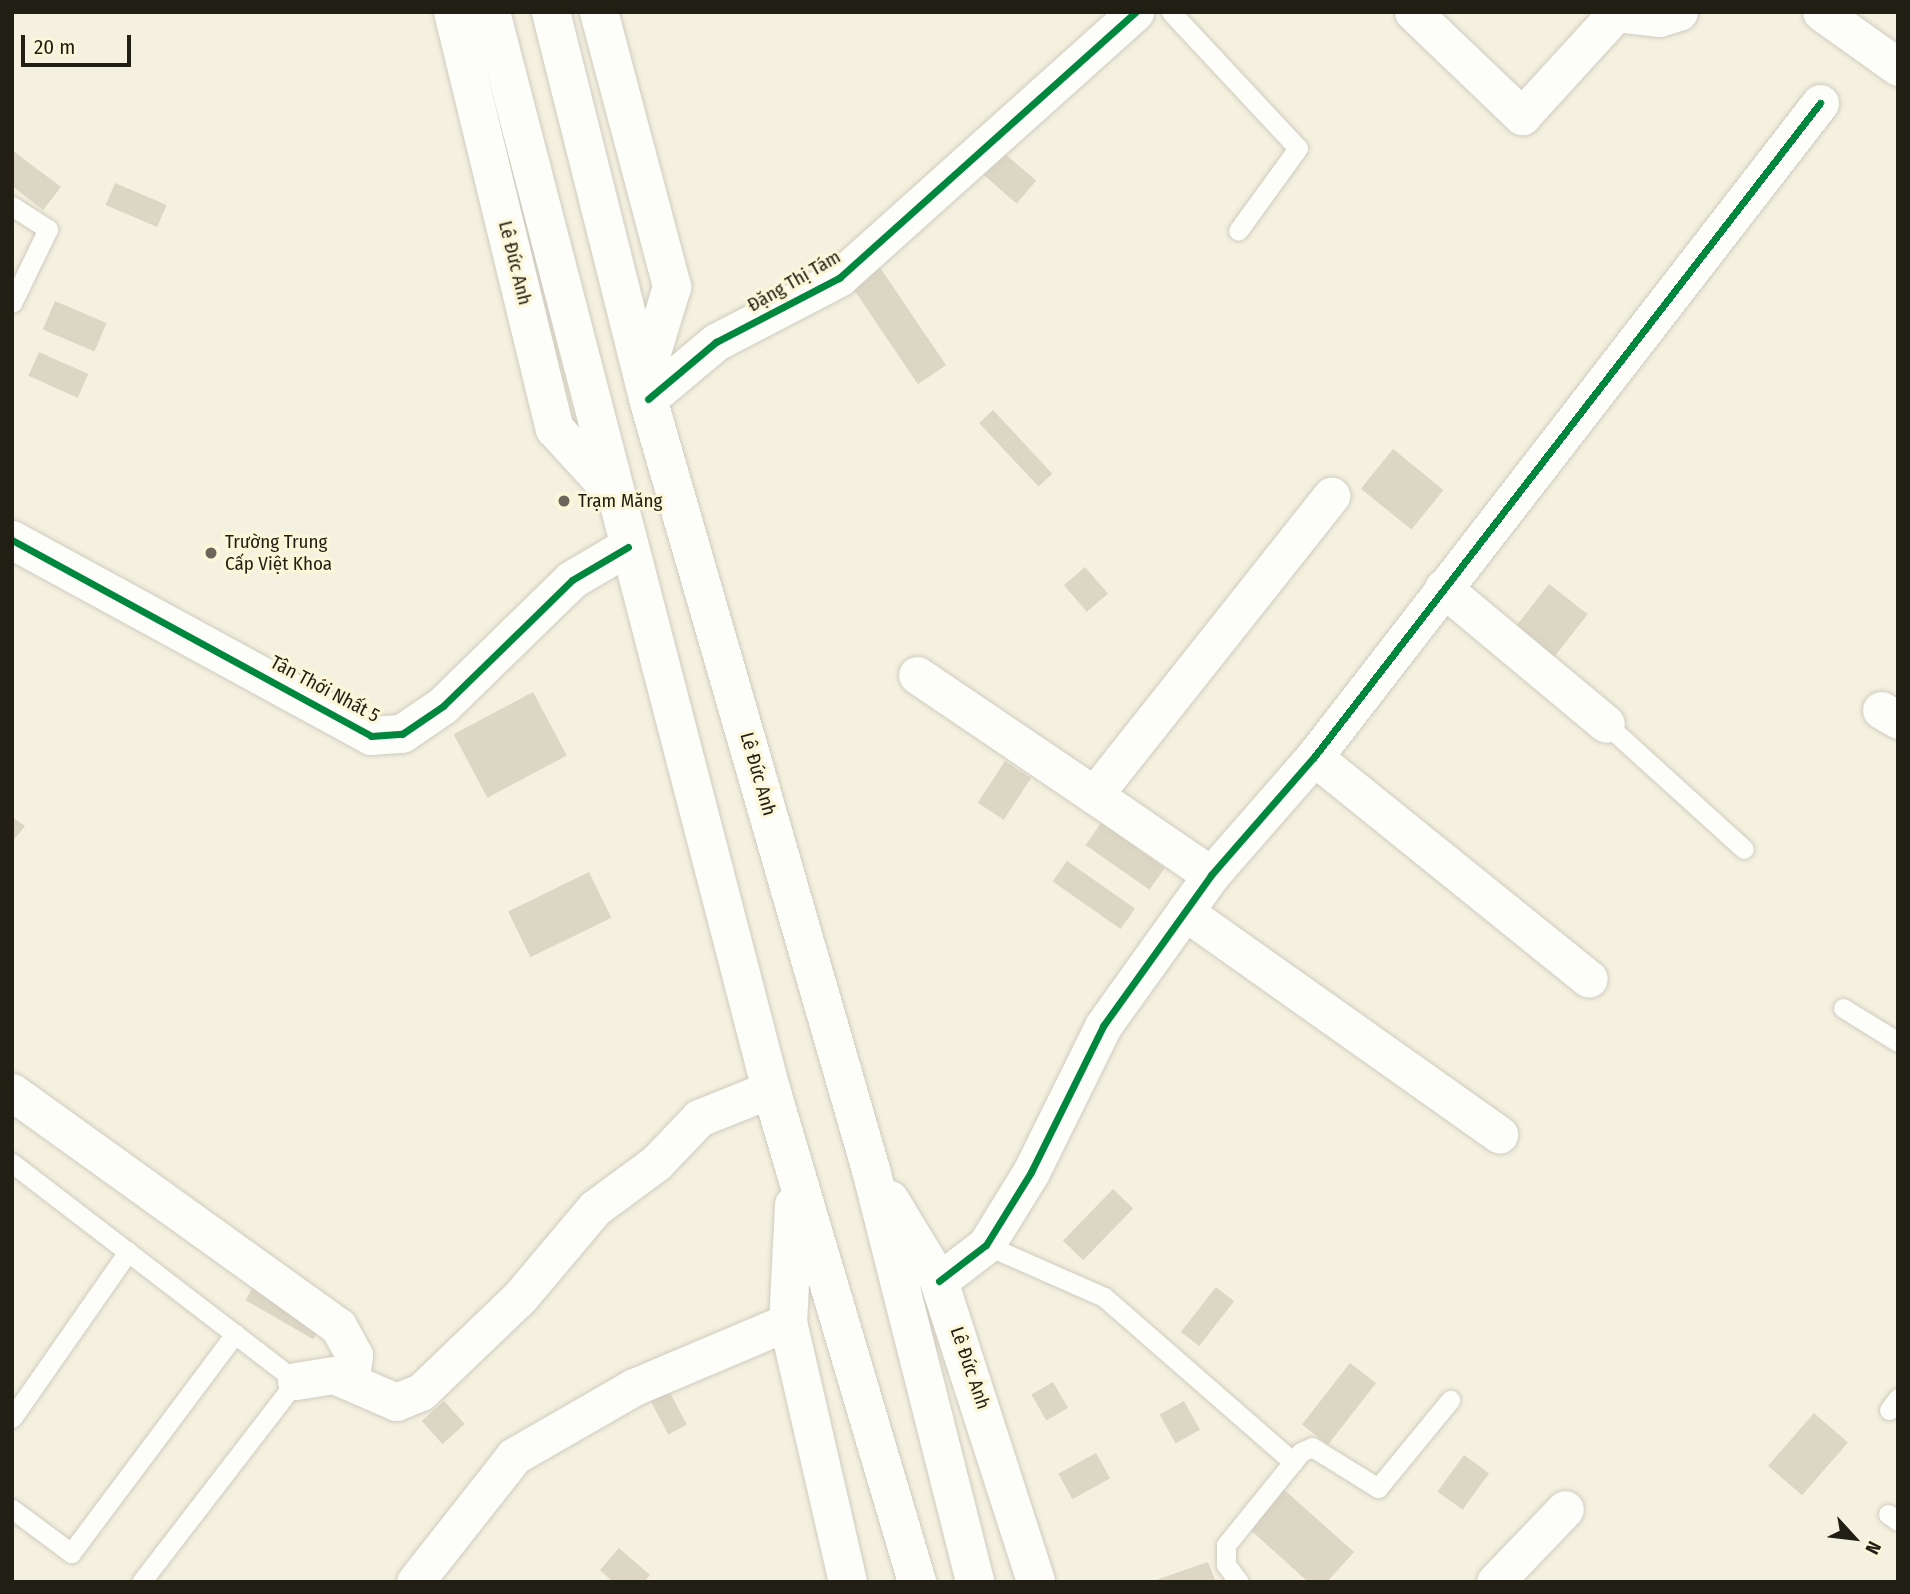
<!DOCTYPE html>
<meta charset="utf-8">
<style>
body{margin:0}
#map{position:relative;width:1910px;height:1594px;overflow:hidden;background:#f4f1e0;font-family:"Fira Sans Condensed",sans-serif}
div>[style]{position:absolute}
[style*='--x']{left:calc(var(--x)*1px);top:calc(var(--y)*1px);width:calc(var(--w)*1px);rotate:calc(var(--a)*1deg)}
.building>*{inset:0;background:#dcd7c4;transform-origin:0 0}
.roads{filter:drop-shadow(0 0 2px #cfccbf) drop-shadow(0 0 2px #cfccbf)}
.lane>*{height:19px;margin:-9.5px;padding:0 9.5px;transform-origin:9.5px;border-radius:9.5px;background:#fdfdfa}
.street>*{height:37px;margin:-18.5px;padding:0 18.5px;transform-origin:18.5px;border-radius:18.5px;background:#fdfdfa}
.secondary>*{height:38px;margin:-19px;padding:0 19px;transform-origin:19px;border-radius:19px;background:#fdfdfa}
.highway>*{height:38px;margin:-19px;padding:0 19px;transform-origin:19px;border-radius:19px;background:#fdfdfa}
.cycleway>*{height:7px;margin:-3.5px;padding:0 3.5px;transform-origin:3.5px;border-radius:3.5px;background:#00873e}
.dots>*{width:19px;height:19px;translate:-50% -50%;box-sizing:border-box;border:4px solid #fcf7d8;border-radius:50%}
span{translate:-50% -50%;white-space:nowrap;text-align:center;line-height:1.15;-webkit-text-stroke:6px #fcf7d8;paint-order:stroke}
.street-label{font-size:19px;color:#211f14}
.poi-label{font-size:19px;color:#211f14}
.left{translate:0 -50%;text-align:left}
.frame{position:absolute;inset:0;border:14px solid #211f14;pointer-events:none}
.north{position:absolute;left:1819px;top:1503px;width:70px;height:70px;-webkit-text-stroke:5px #fcf7d8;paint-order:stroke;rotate:117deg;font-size:19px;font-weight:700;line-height:28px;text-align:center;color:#211f14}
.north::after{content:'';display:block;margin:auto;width:24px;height:32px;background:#211f14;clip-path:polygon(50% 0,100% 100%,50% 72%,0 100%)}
.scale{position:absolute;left:21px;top:35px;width:110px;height:32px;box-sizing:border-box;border:4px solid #211f14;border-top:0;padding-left:9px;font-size:21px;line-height:24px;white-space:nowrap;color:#211f14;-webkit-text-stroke:5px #fcf7d8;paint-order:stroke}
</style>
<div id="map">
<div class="building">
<i style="clip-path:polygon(12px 150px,61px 187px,43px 210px,12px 186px)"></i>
<i style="left:1003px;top:152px;width:44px;height:30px;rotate:41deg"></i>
<i style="left:115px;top:183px;width:56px;height:24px;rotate:23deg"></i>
<i style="left:875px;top:260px;width:127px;height:34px;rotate:56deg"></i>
<i style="left:55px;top:301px;width:56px;height:31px;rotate:23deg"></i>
<i style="left:39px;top:352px;width:54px;height:26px;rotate:24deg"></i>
<i style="left:993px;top:410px;width:87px;height:19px;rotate:47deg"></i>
<i style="left:1393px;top:449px;width:65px;height:51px;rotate:39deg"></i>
<i style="left:1085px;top:567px;width:35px;height:28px;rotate:49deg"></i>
<i style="left:1549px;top:584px;width:49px;height:60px;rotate:38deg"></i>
<i style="left:533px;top:692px;width:72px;height:90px;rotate:62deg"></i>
<i style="left:1005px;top:761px;width:31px;height:50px;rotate:33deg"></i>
<i style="clip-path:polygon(12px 817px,25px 826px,12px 842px)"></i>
<i style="left:1101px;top:823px;width:78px;height:27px;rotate:35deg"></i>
<i style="left:1067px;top:861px;width:83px;height:25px;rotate:35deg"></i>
<i style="left:589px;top:872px;width:51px;height:90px;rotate:64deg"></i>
<i style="left:1113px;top:1189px;width:28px;height:72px;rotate:44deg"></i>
<i style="left:256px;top:1282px;width:78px;height:21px;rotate:30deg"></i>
<i style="left:1216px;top:1287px;width:23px;height:57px;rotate:38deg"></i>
<i style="left:1350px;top:1363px;width:33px;height:78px;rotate:38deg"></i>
<i style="left:1053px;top:1382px;width:30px;height:25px;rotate:60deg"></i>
<i style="left:669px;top:1391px;width:38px;height:21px;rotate:62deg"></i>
<i style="left:444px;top:1401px;width:31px;height:30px;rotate:48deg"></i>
<i style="left:1184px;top:1401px;width:33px;height:28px;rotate:61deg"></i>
<i style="left:1814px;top:1413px;width:45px;height:70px;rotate:41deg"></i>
<i style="left:1096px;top:1453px;width:29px;height:43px;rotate:61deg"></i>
<i style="left:1464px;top:1455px;width:31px;height:45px;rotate:36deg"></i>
<i style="clip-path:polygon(1279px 1485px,1354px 1552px,1327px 1582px,1308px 1582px,1244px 1524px)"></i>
<i style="clip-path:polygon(619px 1548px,650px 1575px,644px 1582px,613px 1582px,600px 1570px)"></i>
<i style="clip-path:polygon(1208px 1562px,1215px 1580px,1153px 1582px,1153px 1581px)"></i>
</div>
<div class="roads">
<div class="lane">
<i style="--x:1171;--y:12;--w:186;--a:47"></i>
<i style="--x:1298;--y:148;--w:102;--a:125.9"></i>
<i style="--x:12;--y:206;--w:43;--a:32.6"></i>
<i style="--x:48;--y:229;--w:82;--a:115.9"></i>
<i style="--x:1606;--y:724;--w:186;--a:42.2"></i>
<i style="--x:1843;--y:1008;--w:65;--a:31.7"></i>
<i style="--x:12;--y:1163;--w:358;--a:37.5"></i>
<i style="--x:296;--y:1381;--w:254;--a:127.6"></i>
<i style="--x:986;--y:1245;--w:129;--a:23.8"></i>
<i style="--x:1104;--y:1297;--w:251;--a:41.1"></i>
<i style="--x:1889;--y:1410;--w:15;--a:-53"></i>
<i style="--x:12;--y:1418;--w:203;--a:-55.1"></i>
<i style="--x:12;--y:1509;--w:74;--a:36.7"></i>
<i style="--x:71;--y:1553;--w:274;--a:-53.2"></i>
<i style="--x:1888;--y:1514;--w:12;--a:35"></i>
<i style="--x:1239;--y:1582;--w:21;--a:-127"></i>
<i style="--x:1226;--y:1565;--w:20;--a:-90"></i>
<i style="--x:1226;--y:1545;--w:119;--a:-51.1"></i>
<i style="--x:1301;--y:1452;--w:12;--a:-24"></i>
<i style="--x:1312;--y:1447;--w:78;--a:31.8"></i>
<i style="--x:1378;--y:1488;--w:114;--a:-50.7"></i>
</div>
<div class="street">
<i style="--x:1413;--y:12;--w:151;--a:43.7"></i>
<i style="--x:1522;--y:116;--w:139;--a:-47.6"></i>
<i style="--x:1616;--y:13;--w:43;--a:6.6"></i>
<i style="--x:1659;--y:18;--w:21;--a:-17"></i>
<i style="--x:1821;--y:12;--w:95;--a:35.5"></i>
<i style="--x:648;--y:399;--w:89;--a:-40"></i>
<i style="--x:716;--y:342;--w:139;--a:-27.5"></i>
<i style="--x:839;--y:278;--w:398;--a:-41.9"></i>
<i style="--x:1443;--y:588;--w:212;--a:39.8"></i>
<i style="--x:917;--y:675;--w:214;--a:34.1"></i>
<i style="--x:1881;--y:710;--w:20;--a:30"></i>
<i style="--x:1314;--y:757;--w:353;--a:38.9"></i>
<i style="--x:1211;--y:875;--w:142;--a:-145.6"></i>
<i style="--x:1094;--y:795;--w:382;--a:-51.6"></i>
<i style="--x:1185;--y:912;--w:385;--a:35.3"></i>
<i style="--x:12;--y:1092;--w:401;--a:35.7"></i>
<i style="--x:338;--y:1326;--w:33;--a:61"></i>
<i style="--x:354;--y:1355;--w:26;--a:97"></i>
<i style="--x:939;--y:1281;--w:59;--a:-37.5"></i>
<i style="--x:986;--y:1245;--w:86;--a:-58.3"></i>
<i style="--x:1031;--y:1172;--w:163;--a:-63.7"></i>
<i style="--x:1103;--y:1026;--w:186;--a:-54.4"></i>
<i style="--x:1211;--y:875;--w:157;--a:-48.9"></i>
<i style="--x:1314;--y:757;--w:827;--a:-52.27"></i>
<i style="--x:296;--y:1381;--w:38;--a:-9"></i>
<i style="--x:334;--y:1375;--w:68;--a:23.5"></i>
<i style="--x:396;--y:1402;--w:27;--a:-22"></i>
<i style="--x:421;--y:1392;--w:137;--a:-43.8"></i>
<i style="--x:520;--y:1297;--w:116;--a:-49.9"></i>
<i style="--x:595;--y:1208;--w:76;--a:-36.4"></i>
<i style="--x:656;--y:1163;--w:62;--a:-46.3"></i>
<i style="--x:699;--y:1118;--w:78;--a:-21.9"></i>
<i style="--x:415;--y:1582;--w:160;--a:-51.8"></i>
<i style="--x:514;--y:1456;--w:138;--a:-29.9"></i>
<i style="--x:634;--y:1387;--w:167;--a:-22.9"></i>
<i style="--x:1495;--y:1582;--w:101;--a:-46.2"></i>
</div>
<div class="secondary">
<i style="--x:12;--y:540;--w:409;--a:28.6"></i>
<i style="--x:371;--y:736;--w:31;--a:-4"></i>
<i style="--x:402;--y:734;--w:50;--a:-34.3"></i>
<i style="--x:443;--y:706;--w:180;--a:-44.3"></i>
<i style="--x:572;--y:580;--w:65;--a:-30.5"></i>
</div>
<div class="highway">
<i style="--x:453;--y:12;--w:429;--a:76.3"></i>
<i style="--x:555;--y:429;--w:81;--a:47.5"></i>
<i style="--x:491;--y:12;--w:1113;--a:75.43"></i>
<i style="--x:771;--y:1089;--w:514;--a:73.5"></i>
<i style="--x:551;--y:12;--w:399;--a:75.9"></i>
<i style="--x:648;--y:399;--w:803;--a:73.87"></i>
<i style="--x:871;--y:1170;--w:425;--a:75.8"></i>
<i style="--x:599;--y:12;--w:285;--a:75.1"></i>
<i style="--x:672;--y:287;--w:96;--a:106.9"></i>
<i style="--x:890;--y:1200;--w:95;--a:58.8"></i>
<i style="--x:939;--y:1281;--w:316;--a:72.1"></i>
<i style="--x:794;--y:1205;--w:117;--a:92.9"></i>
<i style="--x:788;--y:1322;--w:267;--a:77"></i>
</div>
</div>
<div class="cycleway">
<i style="--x:648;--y:399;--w:89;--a:-40"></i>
<i style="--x:716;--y:342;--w:139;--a:-27.5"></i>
<i style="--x:839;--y:278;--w:398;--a:-41.9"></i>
<i style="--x:12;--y:540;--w:409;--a:28.6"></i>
<i style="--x:371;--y:736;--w:31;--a:-4"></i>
<i style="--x:402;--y:734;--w:50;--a:-34.3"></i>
<i style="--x:443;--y:706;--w:180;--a:-44.3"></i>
<i style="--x:572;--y:580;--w:65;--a:-30.5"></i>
<i style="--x:939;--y:1281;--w:59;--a:-37.5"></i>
<i style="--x:986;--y:1245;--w:86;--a:-58.3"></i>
<i style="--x:1031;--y:1172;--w:163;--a:-63.7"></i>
<i style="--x:1103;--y:1026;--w:186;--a:-54.4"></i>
<i style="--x:1211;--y:875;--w:157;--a:-48.9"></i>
<i style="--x:1314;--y:757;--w:827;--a:-52.27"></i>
</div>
<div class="dots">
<i style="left:564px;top:501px;background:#6b685b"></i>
<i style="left:211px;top:553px;background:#6b685b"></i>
</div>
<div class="street-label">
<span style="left:515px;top:263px;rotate:76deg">Lê Đức Anh</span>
<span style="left:794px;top:281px;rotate:-30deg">Đặng Thị Tám</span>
<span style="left:325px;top:689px;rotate:28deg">Tân Thới Nhất 5</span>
<span style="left:758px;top:774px;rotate:74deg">Lê Đức Anh</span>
<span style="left:970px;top:1368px;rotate:71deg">Lê Đức Anh</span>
</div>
<div class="poi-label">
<span class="left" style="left:578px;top:501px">Trạm Măng</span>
<span class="left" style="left:225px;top:553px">Trường Trung<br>Cấp Việt Khoa</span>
</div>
<div class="frame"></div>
<div class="north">N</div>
<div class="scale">20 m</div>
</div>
